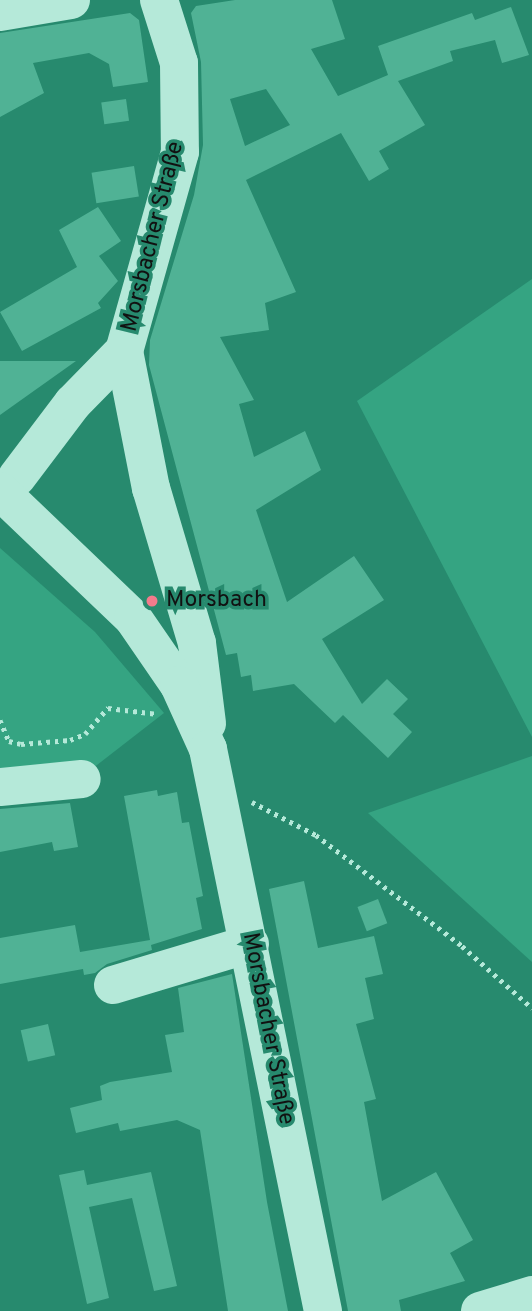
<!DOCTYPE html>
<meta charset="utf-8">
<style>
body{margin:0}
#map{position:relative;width:532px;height:1311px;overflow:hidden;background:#278a6e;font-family:Overpass,sans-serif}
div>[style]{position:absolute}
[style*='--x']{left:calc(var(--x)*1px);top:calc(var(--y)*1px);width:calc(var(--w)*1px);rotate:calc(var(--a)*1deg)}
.green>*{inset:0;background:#35a482}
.building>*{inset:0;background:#50b295;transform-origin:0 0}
.path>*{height:4.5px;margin-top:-2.25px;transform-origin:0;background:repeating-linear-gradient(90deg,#b5e9d9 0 3.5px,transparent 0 8.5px)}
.minor>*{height:38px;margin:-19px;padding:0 19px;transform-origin:19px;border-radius:19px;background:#b5e9d9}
.dots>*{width:19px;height:19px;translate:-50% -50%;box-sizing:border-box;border:4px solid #278a6e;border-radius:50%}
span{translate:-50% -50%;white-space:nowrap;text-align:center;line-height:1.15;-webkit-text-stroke:7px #278a6e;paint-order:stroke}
.street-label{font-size:23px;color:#111}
.poi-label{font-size:23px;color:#111}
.left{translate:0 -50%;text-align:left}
</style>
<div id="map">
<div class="green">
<i style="clip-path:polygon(532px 279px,532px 737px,357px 401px)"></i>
<i style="clip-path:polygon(0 548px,95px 632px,164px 713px,88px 772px,0 776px)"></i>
<i style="clip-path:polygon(532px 756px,532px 962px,368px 813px)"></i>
</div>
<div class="building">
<i style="clip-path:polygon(evenodd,235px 0,332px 0,345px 39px,311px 49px,338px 96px,388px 75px,378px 46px,472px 13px,475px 20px,511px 7px,529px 55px,502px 63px,495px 40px,450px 51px,453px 61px,398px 81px,425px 125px,379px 151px,389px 169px,369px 181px,341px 133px,246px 180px,296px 292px,265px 303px,269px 330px,220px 337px,254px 400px,239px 404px,254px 457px,305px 431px,321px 470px,256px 510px,287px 602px,354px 556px,384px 600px,322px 639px,362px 704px,387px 679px,408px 699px,393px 714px,412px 732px,388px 758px,343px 715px,335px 723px,294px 684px,253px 691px,251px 675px,241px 677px,237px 653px,226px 655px,149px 365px,150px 340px,194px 195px,203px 145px,201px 62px,191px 13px,196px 6px,235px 0,266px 89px,290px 125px,245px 146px,230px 99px,266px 89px)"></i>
<i style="clip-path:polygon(130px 13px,139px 20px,148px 82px,113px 87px,109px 64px,89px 53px,33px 63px,44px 93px,0 117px,0 33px)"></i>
<i style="left:126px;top:99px;width:22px;height:25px;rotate:82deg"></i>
<i style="left:134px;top:166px;width:31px;height:43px;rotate:81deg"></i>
<i style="clip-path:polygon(98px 207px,121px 241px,99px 256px,118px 281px,98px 303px,101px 308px,22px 351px,0 312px,77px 267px,59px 230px)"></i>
<i style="clip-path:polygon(0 361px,76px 361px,0 415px)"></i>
<i style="clip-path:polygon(157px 790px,158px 796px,177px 792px,182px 823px,189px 822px,203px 896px,196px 898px,202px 929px,151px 945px,152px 950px,107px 964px,95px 973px,84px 975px,83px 969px,0 984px,0 938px,75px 925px,80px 952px,150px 940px,124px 796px)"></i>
<i style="clip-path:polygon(70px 803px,78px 847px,54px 851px,52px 842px,0 852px,0 809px)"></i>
<i style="clip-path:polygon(304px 881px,318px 948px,374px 936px,383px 974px,365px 978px,374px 1019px,356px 1024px,376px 1099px,364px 1102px,382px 1201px,436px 1172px,473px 1240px,450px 1253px,465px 1281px,399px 1300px,401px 1311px,348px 1311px,269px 889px)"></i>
<i style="left:378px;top:899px;width:26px;height:22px;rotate:69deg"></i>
<i style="clip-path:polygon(232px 974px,267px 1202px,288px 1311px,228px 1311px,200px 1130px,177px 1120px,120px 1131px,118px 1123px,76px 1133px,70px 1108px,102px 1100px,100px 1086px,110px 1082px,172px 1072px,165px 1035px,184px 1032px,178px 988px)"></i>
<i style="left:48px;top:1024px;width:32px;height:28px;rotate:77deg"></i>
<i style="clip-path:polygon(84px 1170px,87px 1185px,151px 1172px,177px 1286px,154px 1291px,132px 1198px,89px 1207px,109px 1298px,87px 1304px,59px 1175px)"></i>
</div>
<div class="path">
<i style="--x:0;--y:720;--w:23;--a:67"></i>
<i style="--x:9;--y:741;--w:12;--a:14"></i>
<i style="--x:21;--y:744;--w:49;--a:-4.7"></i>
<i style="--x:70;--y:740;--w:16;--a:-22"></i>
<i style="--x:85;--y:734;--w:35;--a:-49"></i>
<i style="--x:108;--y:708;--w:50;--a:6.8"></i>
<i style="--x:252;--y:802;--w:72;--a:27.3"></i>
<i style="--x:316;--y:835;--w:183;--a:37.2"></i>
<i style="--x:462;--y:946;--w:94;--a:41.5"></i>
</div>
<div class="minor">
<i style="--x:159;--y:0;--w:66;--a:72.4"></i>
<i style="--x:179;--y:63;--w:89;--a:89.4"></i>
<i style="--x:180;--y:152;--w:207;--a:105.7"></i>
<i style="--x:124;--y:351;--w:140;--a:78.9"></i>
<i style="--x:151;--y:488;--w:162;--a:73.5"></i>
<i style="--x:197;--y:643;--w:81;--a:82.9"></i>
<i style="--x:0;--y:12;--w:72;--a:-9.6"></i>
<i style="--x:17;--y:477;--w:93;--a:-52.9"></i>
<i style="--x:73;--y:403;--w:73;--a:-45.6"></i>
<i style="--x:0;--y:491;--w:184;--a:43.7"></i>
<i style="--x:133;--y:618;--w:81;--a:55.5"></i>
<i style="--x:179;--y:685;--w:70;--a:65.6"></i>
<i style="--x:208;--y:749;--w:574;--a:78.44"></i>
<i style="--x:0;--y:787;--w:82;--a:-5.6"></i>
<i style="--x:113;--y:985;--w:143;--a:-16.7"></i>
<i style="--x:480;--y:1311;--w:54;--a:-17.1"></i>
</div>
<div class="dots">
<i style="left:152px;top:601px;background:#f27b8c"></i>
</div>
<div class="street-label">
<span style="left:154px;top:237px;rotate:-76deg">Morsbacher Straße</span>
<span style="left:267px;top:1029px;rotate:79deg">Morsbacher Straße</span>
</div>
<div class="poi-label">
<span class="left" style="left:166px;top:601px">Morsbach</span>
</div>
</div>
